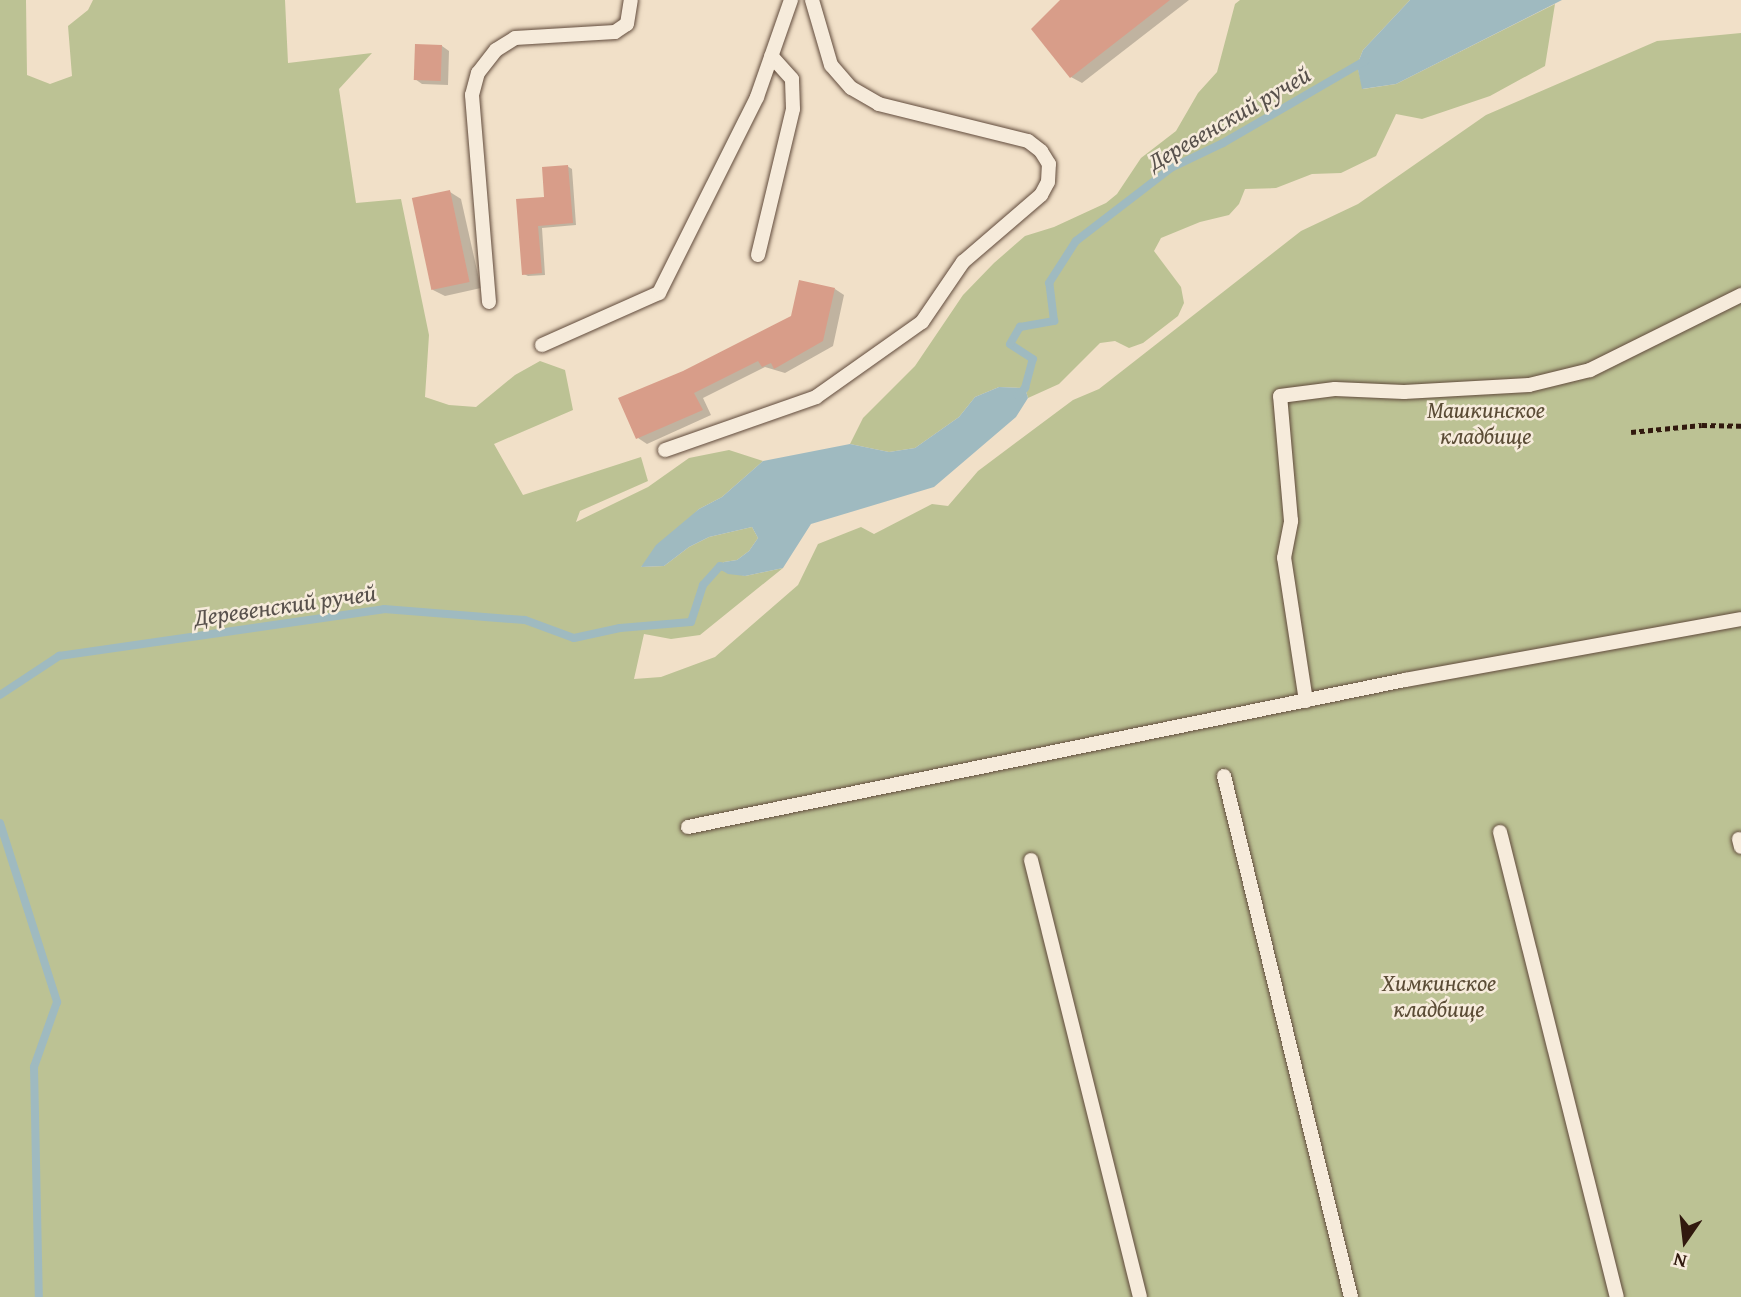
<!DOCTYPE html>
<meta charset="utf-8">
<style>
body{margin:0}
#map{position:relative;width:1741px;height:1297px;overflow:hidden;background:#f1e0c8;font-family:"Gentium Book Plus",serif}
div>[style]{position:absolute}
[style*='--x']{left:calc(var(--x)*1px);top:calc(var(--y)*1px);width:calc(var(--w)*1px);rotate:calc(var(--a)*1deg)}
.green>*{inset:0;background:#bcc294}
.water>*{inset:0;background:#9fbac0}
.shadow>*{inset:0;background:#0003}
.stream>*{height:8px;margin:-4px;padding:0 4px;transform-origin:4px;border-radius:4px;background:#9fbac0}
.building>*{inset:0;background:#d89d89;transform-origin:0 0}
.path>*{height:4.5px;margin-top:-2.25px;transform-origin:0;background:repeating-linear-gradient(90deg,#31190e 0 5px,transparent 0 8.5px)}
.roads{filter:drop-shadow(0 0 2px #614b3c) drop-shadow(0 0 2px #614b3c)}
.lane>*{height:14px;margin:-7px;padding:0 7px;transform-origin:7px;border-radius:7px;background:#f6ebdb}
span{translate:-50% -50%;white-space:nowrap;text-align:center;line-height:1.15;-webkit-text-stroke:5px #f6ebdb;paint-order:stroke}
.park-label{font-size:23px;color:#5b4c36;font-style:italic}
.water-label{font-size:24px;color:#58514c;font-style:italic}
.north{position:absolute;left:1650px;top:1206px;width:70px;height:70px;-webkit-text-stroke:5px #f6ebdb;paint-order:stroke;rotate:194deg;font-size:19px;font-weight:700;line-height:28px;text-align:center;color:#31190e}
.north::after{content:'';display:block;margin:auto;width:24px;height:32px;background:#31190e;clip-path:polygon(50% 0,100% 100%,50% 72%,0 100%)}
</style>
<div id="map">
<div class="green">
<i style="clip-path:polygon(0 0,26px 0,27px 75px,50px 84px,72px 76px,68px 26px,88px 10px,93px 0,285px 0,288px 63px,372px 53px,339px 89px,356px 203px,401px 199px,429px 335px,425px 397px,449px 405px,476px 407px,515px 375px,540px 361px,565px 370px,573px 410px,494px 444px,523px 495px,641px 457px,648px 481px,580px 511px,576px 522px,648px 487px,689px 458px,729px 450px,763px 461px,722px 497px,699px 509px,641px 567px,664px 566px,689px 547px,709px 537px,752px 527px,758px 538px,749px 551px,737px 560px,724px 562px,719px 568px,745px 576px,783px 568px,700px 635px,671px 639px,644px 634px,634px 679px,661px 677px,715px 657px,798px 585px,818px 544px,861px 527px,874px 534px,932px 504px,948px 506px,978px 471px,1073px 400px,1099px 389px,1301px 231px,1358px 204px,1486px 115px,1657px 41px,1741px 33px,1741px 1297px,0 1297px)"></i>
<i style="clip-path:polygon(1240px 0,1410px 0,1363px 50px,1357px 65px,1363px 89px,1396px 84px,1555px 4px,1545px 66px,1490px 96px,1422px 119px,1396px 114px,1376px 156px,1341px 173px,1312px 174px,1276px 188px,1245px 189px,1239px 204px,1229px 215px,1200px 222px,1161px 238px,1154px 251px,1181px 287px,1184px 303px,1178px 316px,1143px 343px,1129px 348px,1115px 341px,1100px 343px,1059px 384px,1028px 398px,1025px 388px,999px 387px,975px 397px,959px 417px,915px 448px,889px 452px,850px 444px,863px 418px,915px 366px,963px 295px,994px 263px,1025px 236px,1054px 227px,1106px 203px,1117px 194px,1141px 158px,1176px 131px,1198px 93px,1217px 72px,1235px 4px)"></i>
</div>
<div class="water">
<i style="clip-path:polygon(1410px 0,1562px 0,1396px 84px,1362px 89px,1357px 65px,1363px 50px)"></i>
<i style="clip-path:polygon(999px 387px,1025px 388px,1028px 398px,1016px 417px,934px 487px,811px 524px,783px 568px,745px 576px,728px 574px,718px 568px,724px 562px,737px 560px,749px 551px,758px 538px,752px 527px,709px 537px,689px 547px,664px 566px,641px 567px,656px 545px,699px 509px,722px 497px,763px 461px,850px 444px,889px 452px,915px 448px,959px 417px,975px 397px)"></i>
</div>
<div class="shadow">
<i style="clip-path:polygon(1066px 0,1189px 0,1082px 83px,1071px 77px)"></i>
<i style="clip-path:polygon(442px 46px,449px 51px,448px 85px,422px 84px,415px 79px)"></i>
<i style="clip-path:polygon(567px 166px,572px 169px,576px 225px,542px 228px,545px 275px,528px 276px,524px 274px,546px 198px)"></i>
<i style="clip-path:polygon(450px 192px,461px 199px,481px 288px,445px 296px,433px 290px)"></i>
<i style="clip-path:polygon(835px 289px,844px 295px,833px 346px,785px 373px,765px 367px,703px 398px,711px 415px,647px 444px,638px 438px,684px 373px,793px 317px)"></i>
</div>
<div class="stream">
<i style="--x:1018;--y:396;--w:11;--a:-49"></i>
<i style="--x:1025;--y:388;--w:30;--a:-75"></i>
<i style="--x:1033;--y:359;--w:27;--a:-147"></i>
<i style="--x:1010;--y:344;--w:20;--a:-60"></i>
<i style="--x:1020;--y:327;--w:35;--a:-10"></i>
<i style="--x:1054;--y:321;--w:38;--a:-97"></i>
<i style="--x:1049;--y:283;--w:50;--a:-57.3"></i>
<i style="--x:1076;--y:241;--w:120;--a:-37.5"></i>
<i style="--x:1171;--y:168;--w:58;--a:-25.7"></i>
<i style="--x:1223;--y:143;--w:165;--a:-30.1"></i>
<i style="--x:0;--y:695;--w:71;--a:-33.5"></i>
<i style="--x:59;--y:656;--w:328;--a:-8.2"></i>
<i style="--x:384;--y:609;--w:141;--a:4.5"></i>
<i style="--x:525;--y:620;--w:52;--a:20.2"></i>
<i style="--x:574;--y:638;--w:47;--a:-12.3"></i>
<i style="--x:620;--y:628;--w:71;--a:-4.8"></i>
<i style="--x:691;--y:622;--w:39;--a:-72"></i>
<i style="--x:703;--y:585;--w:25;--a:-48"></i>
<i style="--x:720;--y:566;--w:9;--a:13"></i>
<i style="--x:0;--y:823;--w:188;--a:72.3"></i>
<i style="--x:57;--y:1002;--w:69;--a:109.5"></i>
<i style="--x:34;--y:1067;--w:230;--a:88.8"></i>
</div>
<div class="building">
<i style="clip-path:polygon(1060px 0,1170px 0,1070px 78px,1031px 29px)"></i>
<i style="left:415px;top:44px;width:27px;height:36px;rotate:2deg"></i>
<i style="clip-path:polygon(568px 165px,573px 223px,538px 226px,542px 273px,522px 275px,516px 199px,544px 197px,542px 167px)"></i>
<i style="left:450px;top:190px;width:94px;height:39px;rotate:78deg"></i>
<i style="clip-path:polygon(799px 280px,835px 288px,823px 341px,774px 369px,771px 363px,762px 367px,758px 361px,694px 393px,703px 410px,636px 439px,618px 398px,683px 371px,791px 316px)"></i>
</div>
<div class="path">
<i style="--x:1631;--y:432;--w:71;--a:-5.6"></i>
<i style="--x:1702;--y:425;--w:39;--a:1"></i>
</div>
<div class="roads">
<div class="lane">
<i style="--x:758;--y:255;--w:150;--a:-76.5"></i>
<i style="--x:793;--y:109;--w:30;--a:-92"></i>
<i style="--x:792;--y:79;--w:31;--a:-132"></i>
<i style="--x:489;--y:302;--w:208;--a:-94.7"></i>
<i style="--x:472;--y:95;--w:23;--a:-75"></i>
<i style="--x:478;--y:73;--w:29;--a:-52"></i>
<i style="--x:496;--y:50;--w:22;--a:-32"></i>
<i style="--x:515;--y:38;--w:100;--a:-3.4"></i>
<i style="--x:615;--y:32;--w:14;--a:-34"></i>
<i style="--x:627;--y:24;--w:24;--a:-81"></i>
<i style="--x:542;--y:345;--w:128;--a:-24"></i>
<i style="--x:659;--y:293;--w:219;--a:-63.4"></i>
<i style="--x:757;--y:97;--w:103;--a:-70.7"></i>
<i style="--x:665;--y:450;--w:160;--a:-19.3"></i>
<i style="--x:816;--y:397;--w:130;--a:-35.3"></i>
<i style="--x:922;--y:322;--w:73;--a:-55.7"></i>
<i style="--x:963;--y:262;--w:103;--a:-40.7"></i>
<i style="--x:1041;--y:195;--w:15;--a:-62"></i>
<i style="--x:1048;--y:182;--w:18;--a:-87"></i>
<i style="--x:1049;--y:164;--w:15;--a:-122"></i>
<i style="--x:1041;--y:151;--w:16;--a:-142"></i>
<i style="--x:1028;--y:141;--w:154;--a:-166.1"></i>
<i style="--x:879;--y:104;--w:32;--a:-150"></i>
<i style="--x:851;--y:88;--w:30;--a:-131"></i>
<i style="--x:831;--y:65;--w:68;--a:-106.3"></i>
<i style="--x:1306;--y:701;--w:145;--a:-98.7"></i>
<i style="--x:1284;--y:558;--w:38;--a:-79"></i>
<i style="--x:1291;--y:521;--w:125;--a:-95"></i>
<i style="--x:1280;--y:396;--w:55;--a:-7.3"></i>
<i style="--x:1335;--y:389;--w:69;--a:2.5"></i>
<i style="--x:1404;--y:392;--w:125;--a:-3.2"></i>
<i style="--x:1529;--y:385;--w:63;--a:-13.8"></i>
<i style="--x:1590;--y:370;--w:169;--a:-26.4"></i>
<i style="--x:1224;--y:776;--w:536;--a:76.3"></i>
<i style="--x:688;--y:827;--w:732;--a:-11.59"></i>
<i style="--x:1405;--y:680;--w:341;--a:-10.3"></i>
<i style="--x:1500;--y:832;--w:479;--a:75.9"></i>
<i style="--x:1739;--y:839;--w:8;--a:76"></i>
<i style="--x:1031;--y:860;--w:450;--a:76"></i>
</div>
</div>
<div class="park-label">
<span style="left:1486px;top:423px">Машкинское<br>кладбище</span>
<span style="left:1439px;top:996px">Химкинское<br>кладбище</span>
</div>
<div class="water-label">
<span style="left:1229px;top:118px;rotate:-30deg">Деревенский ручей</span>
<span style="left:285px;top:605px;rotate:-8deg">Деревенский ручей</span>
</div>
<div class="north">N</div>
</div>
